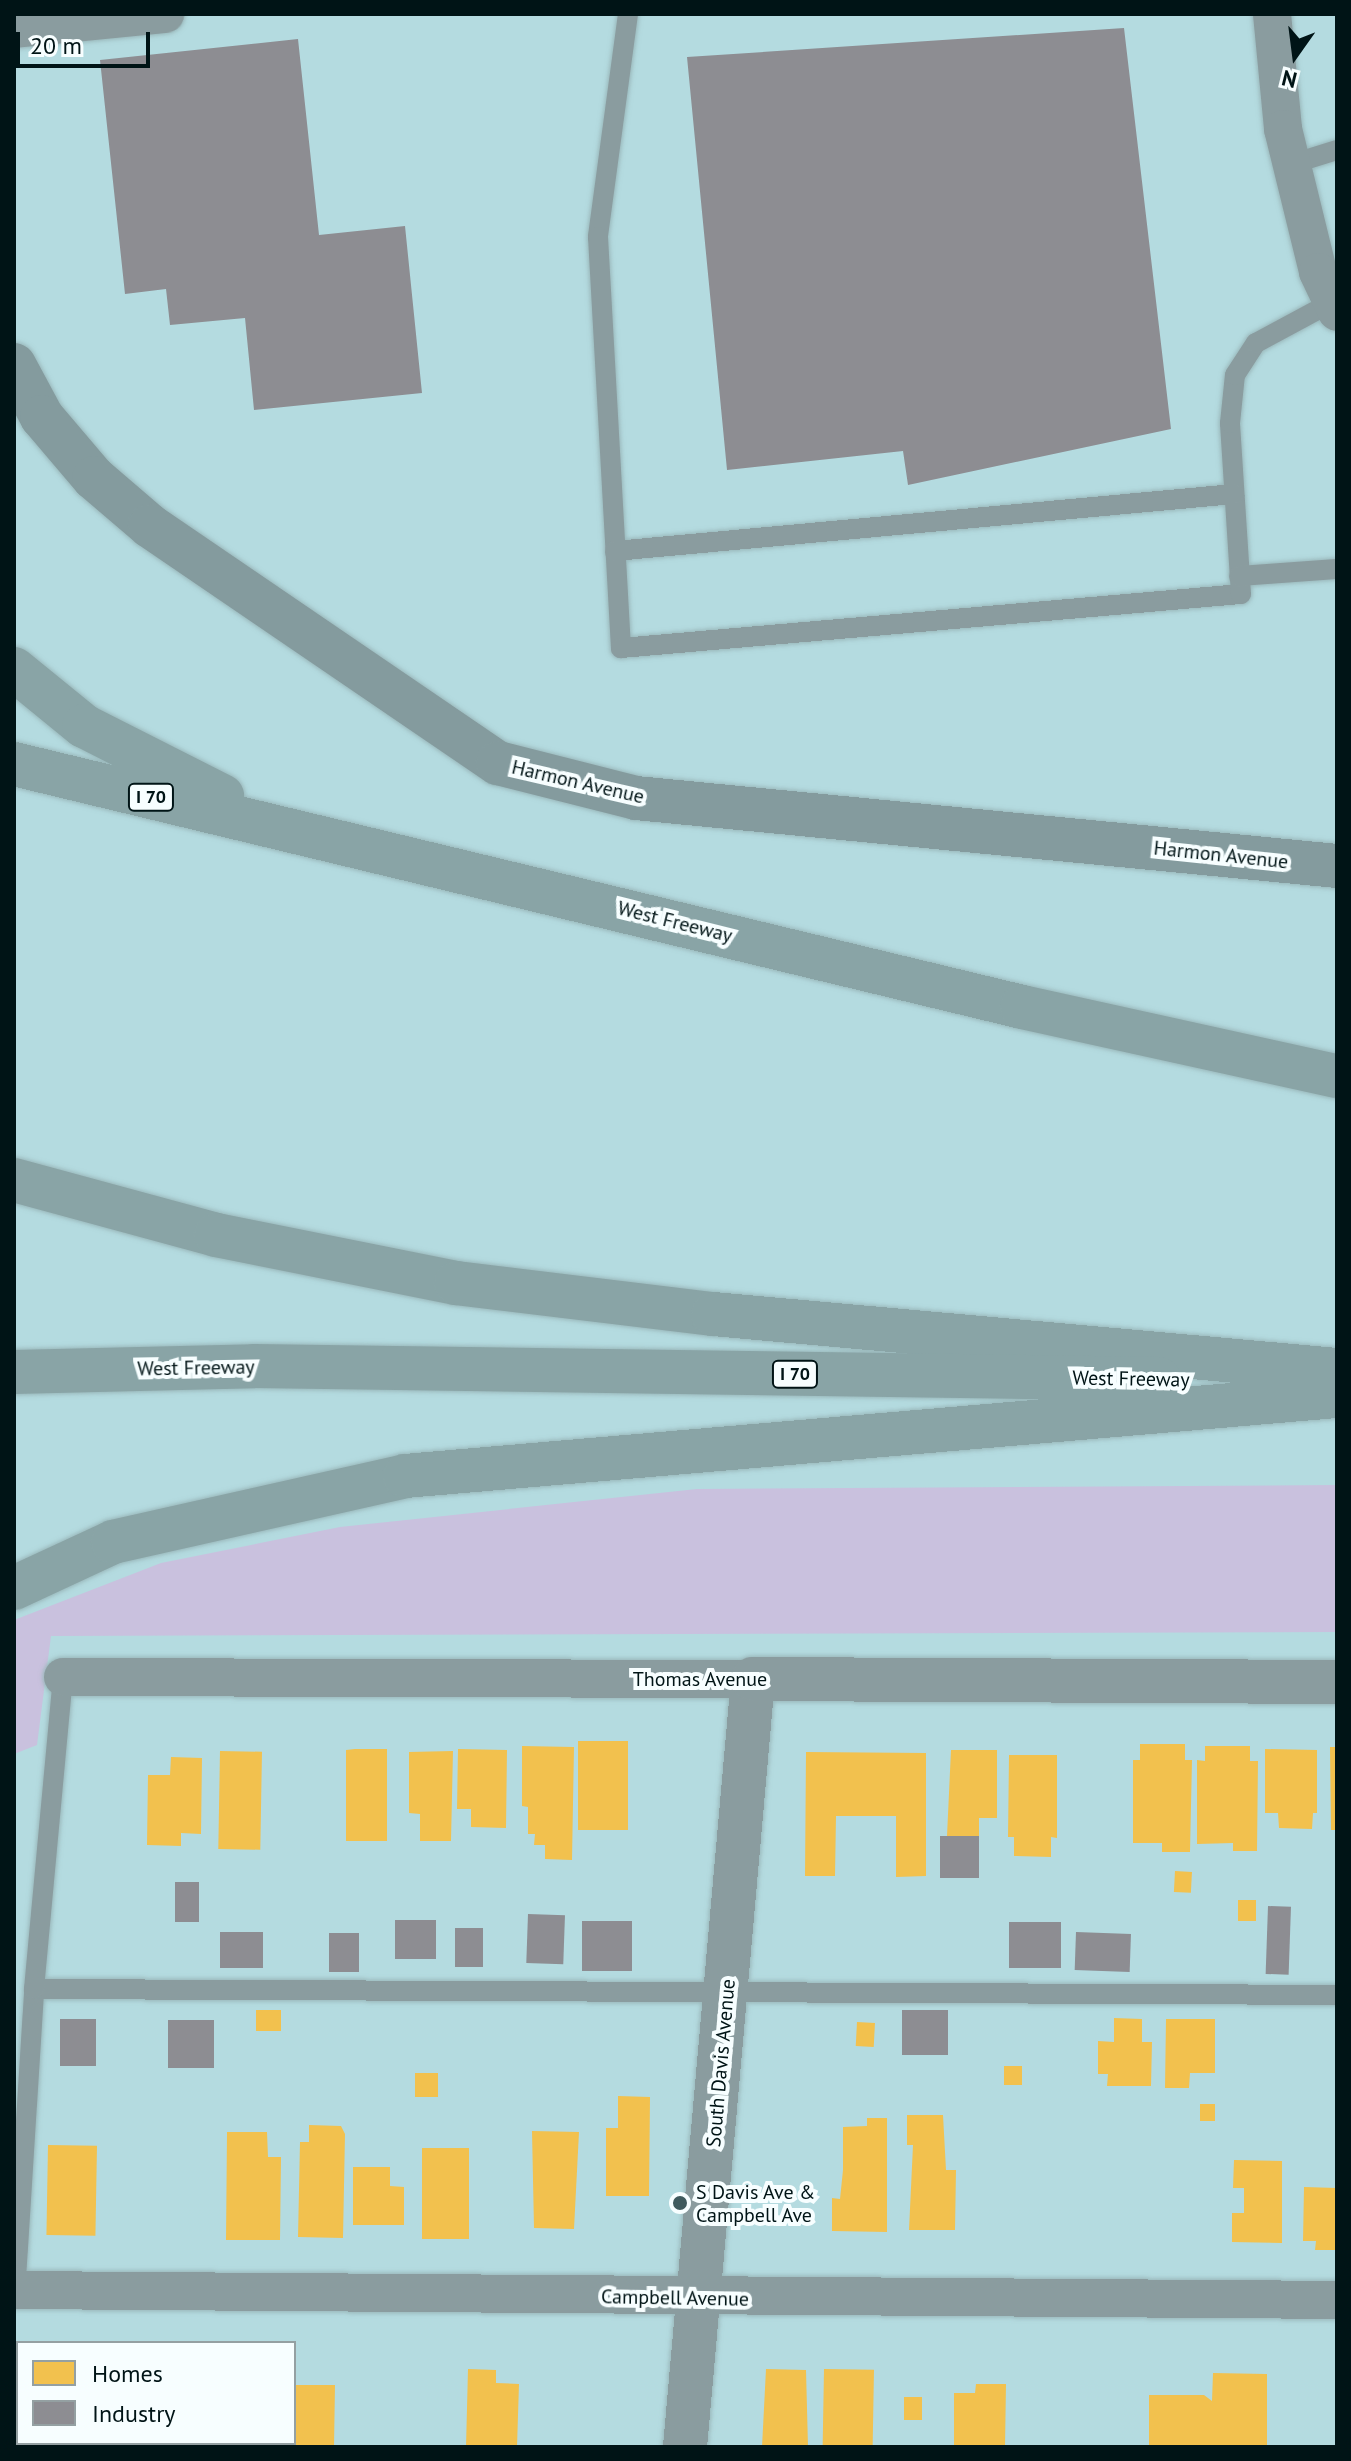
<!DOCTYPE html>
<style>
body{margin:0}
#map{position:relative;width:1351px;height:2461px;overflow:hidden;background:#b4dbe0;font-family:"PT Sans",sans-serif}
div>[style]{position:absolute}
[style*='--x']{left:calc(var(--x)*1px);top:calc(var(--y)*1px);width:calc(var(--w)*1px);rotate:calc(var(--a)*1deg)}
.green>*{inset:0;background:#c9c1de}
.homes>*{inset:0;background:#f2c14e;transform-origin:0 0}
.industry>*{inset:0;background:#8d8d92;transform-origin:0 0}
.roads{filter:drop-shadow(0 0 2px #9bb9bc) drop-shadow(0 0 2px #9bb9bc)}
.service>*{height:20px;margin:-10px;padding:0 10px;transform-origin:10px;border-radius:10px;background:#8a9c9f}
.minor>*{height:38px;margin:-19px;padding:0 19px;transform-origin:19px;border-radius:19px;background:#8a9c9f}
.tertiary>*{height:44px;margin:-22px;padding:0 22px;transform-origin:22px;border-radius:22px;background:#8a9c9f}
.secondary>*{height:44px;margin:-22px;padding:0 22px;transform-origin:22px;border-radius:22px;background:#849b9e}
.motorway>*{height:44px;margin:-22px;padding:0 22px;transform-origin:22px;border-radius:22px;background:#89a4a6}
.dots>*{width:22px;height:22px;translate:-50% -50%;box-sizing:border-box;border:4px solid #f7feff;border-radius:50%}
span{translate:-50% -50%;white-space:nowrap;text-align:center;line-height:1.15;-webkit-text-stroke:8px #f7feff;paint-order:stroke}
.shield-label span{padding:2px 6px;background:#f7feff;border:2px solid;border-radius:6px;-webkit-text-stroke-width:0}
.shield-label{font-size:18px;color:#001416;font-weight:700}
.street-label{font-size:20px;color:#001416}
.poi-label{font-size:20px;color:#001416}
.left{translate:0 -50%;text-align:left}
.frame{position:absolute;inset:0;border:16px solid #001416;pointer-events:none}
.legend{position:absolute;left:16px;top:2341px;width:280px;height:104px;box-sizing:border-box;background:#f7feff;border:2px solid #94a0a2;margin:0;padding:10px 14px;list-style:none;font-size:24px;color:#001416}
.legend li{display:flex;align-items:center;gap:16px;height:40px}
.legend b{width:40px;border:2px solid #94a0a2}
.north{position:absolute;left:1255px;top:16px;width:80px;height:80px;-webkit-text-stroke:6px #f7feff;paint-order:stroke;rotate:194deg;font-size:22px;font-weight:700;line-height:32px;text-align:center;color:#001416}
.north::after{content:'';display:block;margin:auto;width:28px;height:36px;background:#001416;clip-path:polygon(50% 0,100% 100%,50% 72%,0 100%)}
.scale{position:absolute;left:16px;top:32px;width:134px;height:36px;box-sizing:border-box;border:4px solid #001416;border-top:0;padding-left:10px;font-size:24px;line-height:28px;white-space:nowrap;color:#001416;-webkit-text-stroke:6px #f7feff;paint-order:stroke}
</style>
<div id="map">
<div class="green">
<i style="clip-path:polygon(1337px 1485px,1337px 1632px,51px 1636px,37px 1745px,14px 1754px,14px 1620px,161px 1563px,340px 1527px,697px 1489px)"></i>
</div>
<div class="homes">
<i style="left:578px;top:1741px;width:50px;height:89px"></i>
<i style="clip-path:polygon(1140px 1744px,1185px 1744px,1185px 1760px,1192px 1760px,1190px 1852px,1162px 1852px,1162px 1843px,1133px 1843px,1133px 1760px,1140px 1760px)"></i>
<i style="clip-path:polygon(522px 1746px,574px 1747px,572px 1860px,545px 1859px,545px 1845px,534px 1845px,535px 1834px,528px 1834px,528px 1807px,522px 1806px)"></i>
<i style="clip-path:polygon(1205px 1746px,1250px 1746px,1250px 1761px,1258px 1761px,1257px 1851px,1233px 1851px,1233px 1843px,1197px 1844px,1197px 1760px,1205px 1761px)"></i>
<i style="clip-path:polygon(1330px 1747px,1337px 1747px,1337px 1830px,1331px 1830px)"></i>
<i style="clip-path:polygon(355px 1749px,387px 1749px,387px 1841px,346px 1841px,346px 1750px)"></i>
<i style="clip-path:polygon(458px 1749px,507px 1750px,506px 1828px,471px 1827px,471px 1809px,457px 1809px)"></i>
<i style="clip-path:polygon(1265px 1749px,1317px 1750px,1317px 1813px,1313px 1813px,1312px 1829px,1279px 1828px,1278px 1813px,1265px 1813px)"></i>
<i style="clip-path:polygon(951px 1750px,997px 1750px,997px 1818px,979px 1818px,979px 1836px,947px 1836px)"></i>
<i style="left:220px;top:1751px;width:42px;height:98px;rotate:1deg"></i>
<i style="clip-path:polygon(453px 1751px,451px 1841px,420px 1841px,420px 1814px,409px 1813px,409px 1752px)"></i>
<i style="clip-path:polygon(806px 1752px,926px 1753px,926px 1876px,896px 1877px,896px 1816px,836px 1816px,835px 1876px,805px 1876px)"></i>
<i style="clip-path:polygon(1009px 1755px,1057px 1755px,1057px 1838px,1051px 1837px,1051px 1857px,1014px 1856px,1014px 1837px,1008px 1837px)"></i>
<i style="clip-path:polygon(171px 1757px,202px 1758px,201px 1834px,181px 1833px,181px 1846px,147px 1845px,148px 1775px,170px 1775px)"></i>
<i style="left:1175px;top:1871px;width:17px;height:21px;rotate:3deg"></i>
<i style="left:1238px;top:1900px;width:18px;height:21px"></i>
<i style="left:256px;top:2010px;width:25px;height:21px"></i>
<i style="clip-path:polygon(1114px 2018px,1142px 2019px,1142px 2042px,1152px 2042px,1151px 2086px,1107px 2086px,1108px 2074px,1098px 2074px,1098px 2041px,1114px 2042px)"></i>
<i style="clip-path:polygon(1166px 2019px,1215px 2019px,1215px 2073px,1190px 2073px,1189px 2088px,1165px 2088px)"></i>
<i style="left:857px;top:2022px;width:18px;height:24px;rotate:3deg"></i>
<i style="left:1004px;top:2066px;width:18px;height:19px"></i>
<i style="left:415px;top:2073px;width:23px;height:24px"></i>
<i style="clip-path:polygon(618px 2096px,650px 2097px,649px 2196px,606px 2196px,606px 2128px,618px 2128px)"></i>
<i style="left:1200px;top:2104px;width:15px;height:17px"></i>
<i style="clip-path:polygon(907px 2115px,943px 2115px,946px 2170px,956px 2170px,955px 2230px,909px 2230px,913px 2145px,907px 2145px)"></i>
<i style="clip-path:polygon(867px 2118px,887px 2118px,887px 2232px,832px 2231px,832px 2198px,840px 2199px,843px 2170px,843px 2127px,867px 2126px)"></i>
<i style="clip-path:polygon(309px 2125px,341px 2126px,345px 2134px,343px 2238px,298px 2237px,300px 2142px,309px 2142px)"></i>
<i style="clip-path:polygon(532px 2131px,579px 2132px,574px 2229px,534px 2228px)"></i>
<i style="clip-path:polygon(227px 2132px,267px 2132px,268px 2157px,281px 2157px,280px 2240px,226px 2240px)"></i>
<i style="left:48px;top:2145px;width:49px;height:90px;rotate:1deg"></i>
<i style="left:422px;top:2148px;width:47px;height:91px"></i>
<i style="clip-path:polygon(1234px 2160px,1282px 2161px,1282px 2243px,1232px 2242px,1232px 2213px,1244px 2213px,1244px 2188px,1233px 2188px)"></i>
<i style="clip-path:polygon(353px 2167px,390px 2167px,390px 2186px,404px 2187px,404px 2225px,353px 2225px)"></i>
<i style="clip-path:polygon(1304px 2187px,1337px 2188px,1337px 2250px,1315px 2250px,1316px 2241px,1303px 2241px)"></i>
<i style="clip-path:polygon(468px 2369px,496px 2370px,496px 2383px,519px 2384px,517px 2447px,466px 2447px)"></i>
<i style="clip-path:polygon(766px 2369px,806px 2370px,808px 2447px,762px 2447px)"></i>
<i style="left:824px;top:2369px;width:50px;height:78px;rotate:1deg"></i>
<i style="clip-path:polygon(1213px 2373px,1267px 2374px,1267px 2447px,1149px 2447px,1149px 2395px,1204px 2395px,1212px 2401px)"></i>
<i style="clip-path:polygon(976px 2384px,1006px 2384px,1005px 2447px,954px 2447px,954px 2393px,975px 2393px)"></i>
<i style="clip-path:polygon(294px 2385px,335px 2385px,334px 2447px,288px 2447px,294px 2443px)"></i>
<i style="left:904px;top:2397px;width:18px;height:23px"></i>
<i style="left:169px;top:2443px;width:44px;height:4px"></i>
</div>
<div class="industry">
<i style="clip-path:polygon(1124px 28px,1171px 429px,908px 485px,903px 451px,727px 470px,687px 57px)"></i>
<i style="clip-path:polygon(298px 39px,319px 235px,405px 226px,422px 393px,254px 410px,245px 318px,170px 325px,166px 289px,125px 294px,100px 60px)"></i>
<i style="left:940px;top:1836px;width:39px;height:42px"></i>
<i style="left:175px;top:1882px;width:24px;height:40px"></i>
<i style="left:1268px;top:1906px;width:23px;height:68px;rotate:2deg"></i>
<i style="left:528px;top:1914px;width:37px;height:49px;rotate:2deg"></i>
<i style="left:395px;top:1920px;width:41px;height:39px"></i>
<i style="left:582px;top:1921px;width:50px;height:50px"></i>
<i style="left:1009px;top:1922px;width:52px;height:46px"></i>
<i style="left:455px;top:1928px;width:28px;height:39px"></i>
<i style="left:220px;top:1932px;width:43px;height:36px"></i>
<i style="left:1076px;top:1932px;width:55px;height:38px;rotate:2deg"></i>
<i style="left:329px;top:1933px;width:30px;height:39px"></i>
<i style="left:902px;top:2010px;width:46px;height:45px"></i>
<i style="left:60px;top:2019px;width:36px;height:47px"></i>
<i style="left:168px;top:2020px;width:46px;height:48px"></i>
</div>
<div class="roads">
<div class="service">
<i style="--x:628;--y:14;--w:225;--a:97.7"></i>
<i style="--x:598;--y:237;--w:412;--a:86.8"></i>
<i style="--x:621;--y:648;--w:622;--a:-4.98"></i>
<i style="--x:1241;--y:594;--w:171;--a:-93.7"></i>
<i style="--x:1230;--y:423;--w:48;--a:-84.1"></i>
<i style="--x:1235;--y:375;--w:38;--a:-57"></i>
<i style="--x:1256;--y:343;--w:86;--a:-28.3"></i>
<i style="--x:1292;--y:164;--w:47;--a:-17.3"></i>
<i style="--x:615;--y:551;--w:622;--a:-5.26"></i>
<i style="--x:1239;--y:576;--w:98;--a:-4.1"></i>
<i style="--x:34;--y:1989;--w:1303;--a:0.26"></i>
<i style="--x:15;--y:2295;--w:307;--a:-86.4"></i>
<i style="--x:34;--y:1989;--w:313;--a:-84.7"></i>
</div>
<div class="minor">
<i style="--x:1272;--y:14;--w:116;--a:84.5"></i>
<i style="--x:1283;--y:129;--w:147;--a:76.2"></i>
<i style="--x:1318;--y:272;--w:44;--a:64.6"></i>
<i style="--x:14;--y:29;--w:152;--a:-5.7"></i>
<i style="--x:63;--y:1677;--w:690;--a:0.17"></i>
<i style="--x:14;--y:2290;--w:1323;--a:0.43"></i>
</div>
<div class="tertiary">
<i style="--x:685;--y:2447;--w:771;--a:-84.94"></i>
<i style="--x:753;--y:1679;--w:584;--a:0.29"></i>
</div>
<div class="secondary">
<i style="--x:14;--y:365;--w:59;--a:61.7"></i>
<i style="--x:42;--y:417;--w:80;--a:49.6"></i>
<i style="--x:94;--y:478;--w:74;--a:40.6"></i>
<i style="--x:150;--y:526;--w:421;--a:34.3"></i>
<i style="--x:498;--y:763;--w:142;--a:14.2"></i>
<i style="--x:636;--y:798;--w:704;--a:5.54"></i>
</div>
<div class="motorway">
<i style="--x:14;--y:669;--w:90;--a:39.2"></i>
<i style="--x:84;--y:726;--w:155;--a:26.9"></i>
<i style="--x:14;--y:764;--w:1037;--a:13.55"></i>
<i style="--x:1022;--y:1007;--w:322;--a:12.4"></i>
<i style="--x:14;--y:1180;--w:209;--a:15.2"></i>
<i style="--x:216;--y:1235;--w:245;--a:11.3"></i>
<i style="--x:456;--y:1283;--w:259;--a:6.9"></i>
<i style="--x:713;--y:1314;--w:627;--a:5.13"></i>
<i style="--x:14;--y:1372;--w:240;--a:-1.4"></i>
<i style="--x:254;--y:1366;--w:905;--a:0.82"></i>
<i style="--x:14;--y:1588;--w:109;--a:-24.9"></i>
<i style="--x:113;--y:1542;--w:299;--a:-12.7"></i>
<i style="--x:405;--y:1476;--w:935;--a:-4.91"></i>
</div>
</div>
<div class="dots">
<i style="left:680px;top:2203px;background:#3f5a5d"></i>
</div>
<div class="shield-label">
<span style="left:151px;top:797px">I 70</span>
<span style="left:795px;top:1374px">I 70</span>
</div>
<div class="street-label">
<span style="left:578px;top:782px;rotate:13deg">Harmon Avenue</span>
<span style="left:1221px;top:855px;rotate:6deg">Harmon Avenue</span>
<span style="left:675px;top:922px;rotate:14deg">West Freeway</span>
<span style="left:196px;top:1368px;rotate:-1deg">West Freeway</span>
<span style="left:1131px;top:1379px;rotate:1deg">West Freeway</span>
<span style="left:700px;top:1679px">Thomas Avenue</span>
<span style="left:721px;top:2063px;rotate:-85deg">South Davis Avenue</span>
<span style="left:675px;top:2298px;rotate:1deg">Campbell Avenue</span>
</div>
<div class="poi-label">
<span class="left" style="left:696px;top:2204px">S Davis Ave &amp;<br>Campbell Ave</span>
</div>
<div class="frame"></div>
<ul class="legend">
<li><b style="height:22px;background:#f2c14e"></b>Homes</li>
<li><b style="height:22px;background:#8d8d92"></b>Industry</li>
</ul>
<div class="north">N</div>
<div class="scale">20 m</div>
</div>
